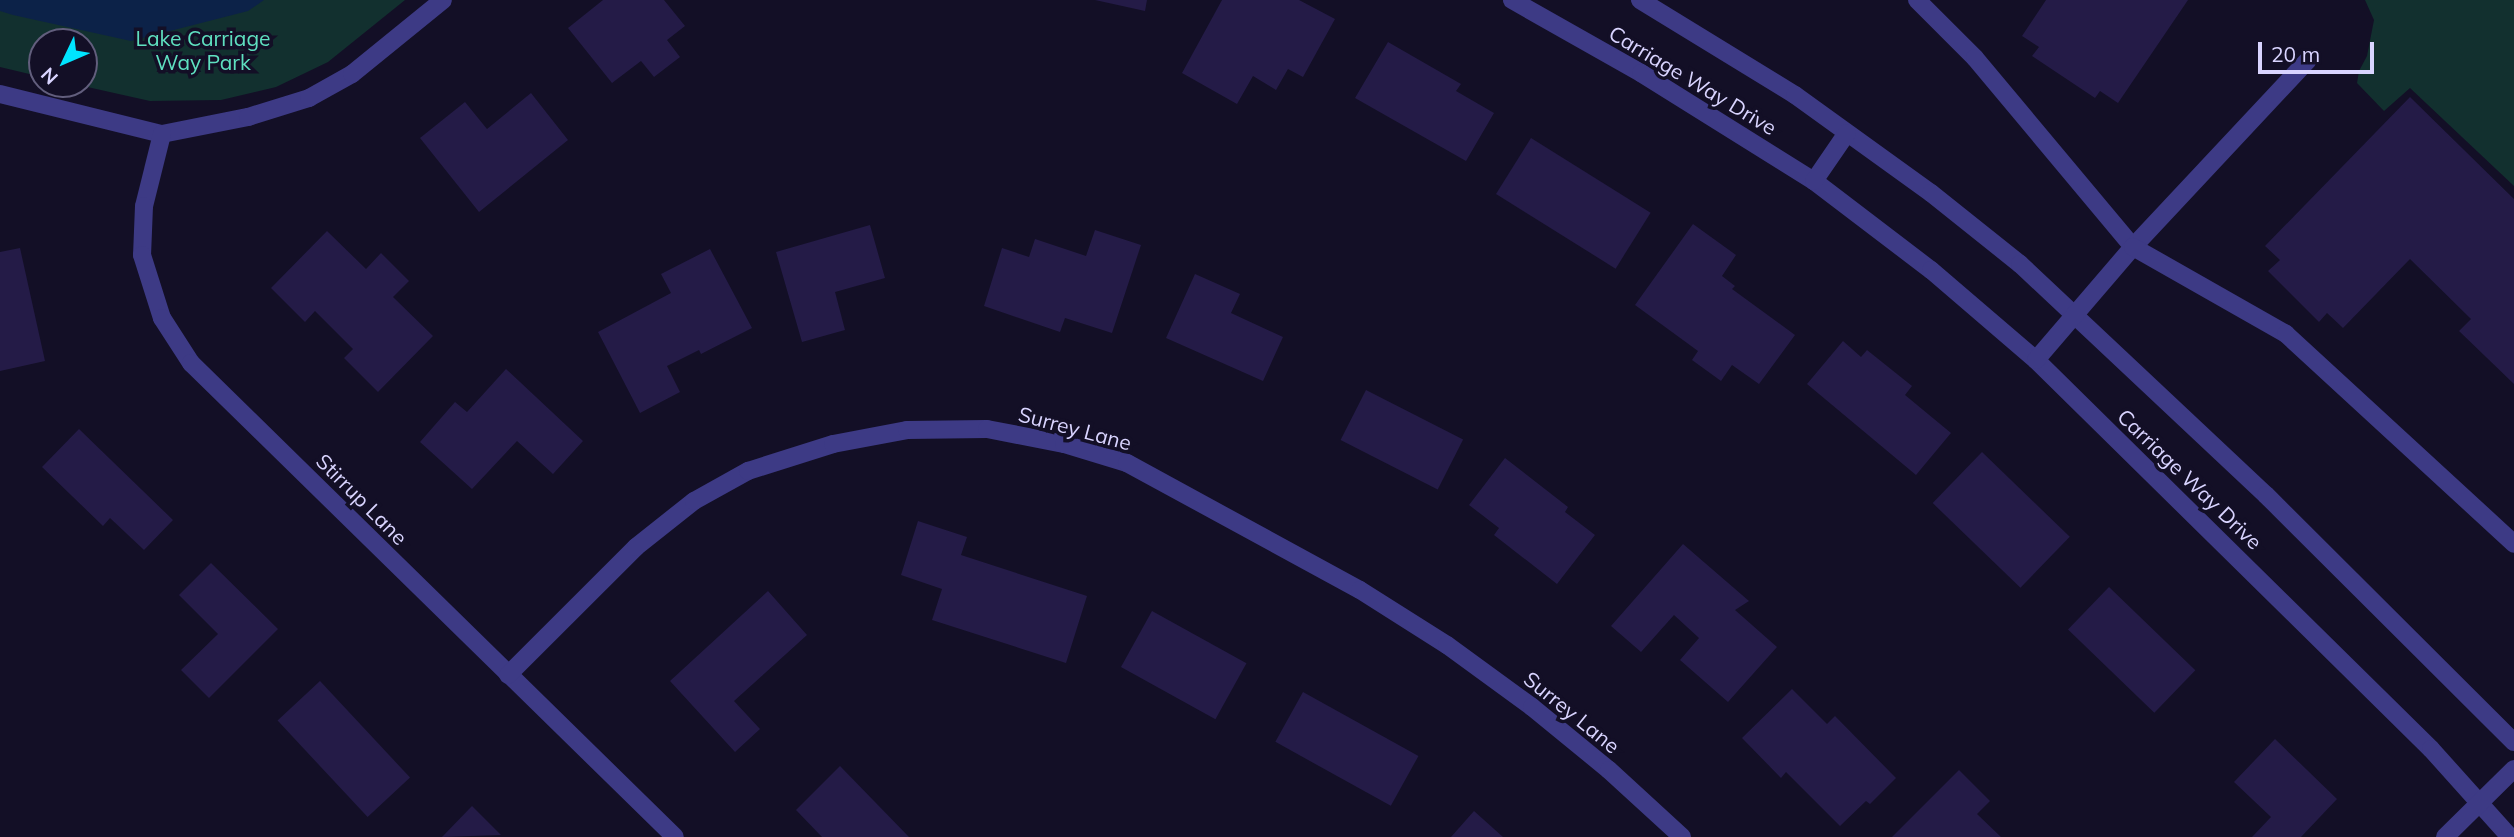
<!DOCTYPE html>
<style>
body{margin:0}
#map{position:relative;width:2514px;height:837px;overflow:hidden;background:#130f26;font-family:Mulish,sans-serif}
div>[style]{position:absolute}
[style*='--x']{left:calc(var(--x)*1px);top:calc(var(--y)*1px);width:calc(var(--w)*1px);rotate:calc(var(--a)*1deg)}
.green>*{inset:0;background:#12302f}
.water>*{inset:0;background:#0c2248}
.building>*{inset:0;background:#241b47;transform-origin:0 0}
.street>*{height:18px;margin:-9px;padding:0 9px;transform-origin:9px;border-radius:9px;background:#3d3a85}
span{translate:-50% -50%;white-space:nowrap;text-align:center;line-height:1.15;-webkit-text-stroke:7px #130f26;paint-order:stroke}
.park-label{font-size:21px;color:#5fe0c0}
.street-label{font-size:21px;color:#d9d4ff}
.north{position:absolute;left:28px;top:28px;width:70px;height:70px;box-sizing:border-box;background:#130f26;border:2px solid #625e7d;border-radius:50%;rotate:226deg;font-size:19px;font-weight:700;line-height:28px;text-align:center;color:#d9d4ff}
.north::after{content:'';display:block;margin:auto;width:24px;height:32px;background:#00e5ff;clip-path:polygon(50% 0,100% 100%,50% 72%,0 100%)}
.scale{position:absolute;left:2258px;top:42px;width:116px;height:32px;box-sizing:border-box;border:4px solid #d9d4ff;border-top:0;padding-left:9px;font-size:21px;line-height:24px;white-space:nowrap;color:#d9d4ff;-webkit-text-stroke:5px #130f26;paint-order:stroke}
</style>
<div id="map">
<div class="green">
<i style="clip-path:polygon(0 0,405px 0,328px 62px,276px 87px,221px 100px,150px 101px,74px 84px,84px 84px,84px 42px,42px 42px,42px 77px,0 67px)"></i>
<i style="clip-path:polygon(2365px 0,2514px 0,2514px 186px,2410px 88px,2384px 111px,2357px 83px,2359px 71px,2367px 56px,2374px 20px)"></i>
</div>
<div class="water">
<i style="clip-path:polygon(0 0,264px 0,248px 11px,131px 41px,13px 15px,0 11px)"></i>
</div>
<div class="building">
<i style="clip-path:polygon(603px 0,664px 0,685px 26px,667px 40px,680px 57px,654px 77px,641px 61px,612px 83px,568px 28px)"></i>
<i style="clip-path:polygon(1095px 0,1147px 0,1145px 11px)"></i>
<i style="clip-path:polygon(1222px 0,1299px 0,1335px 19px,1303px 77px,1288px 69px,1276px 90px,1253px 76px,1237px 104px,1182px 73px)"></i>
<i style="clip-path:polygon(2046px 0,2188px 0,2118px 103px,2100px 91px,2095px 98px,2032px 56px,2039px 47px,2022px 36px)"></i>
<i style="clip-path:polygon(1388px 42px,1461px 84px,1456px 91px,1494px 113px,1466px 161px,1355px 98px)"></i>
<i style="clip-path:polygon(531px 93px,568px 140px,479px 212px,420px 138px,465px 102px,487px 129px)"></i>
<i style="clip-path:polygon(2410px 97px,2514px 199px,2514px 384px,2459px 331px,2471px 319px,2410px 259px,2343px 328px,2327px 313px,2319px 322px,2268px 271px,2280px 260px,2265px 246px)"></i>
<i style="left:1531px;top:138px;width:141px;height:66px;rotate:32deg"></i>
<i style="clip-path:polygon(1693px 224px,1736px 255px,1722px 276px,1735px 286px,1732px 289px,1795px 335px,1759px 384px,1732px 365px,1721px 381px,1692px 360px,1698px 351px,1635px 305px)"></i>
<i style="clip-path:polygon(870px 225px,885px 278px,835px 292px,845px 330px,802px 342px,776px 252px)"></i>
<i style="clip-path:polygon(1095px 230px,1141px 245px,1112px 333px,1065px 318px,1060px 332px,984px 306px,1002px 248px,1029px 257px,1035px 239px,1086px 256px)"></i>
<i style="clip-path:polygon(327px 231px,366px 269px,381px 253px,409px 281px,393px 297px,433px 336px,378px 392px,344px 358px,353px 349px,315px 311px,305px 322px,271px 288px)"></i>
<i style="clip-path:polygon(20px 248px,45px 361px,0 371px,0 252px)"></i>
<i style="clip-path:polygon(710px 249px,752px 328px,701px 354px,699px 350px,667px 366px,680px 392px,640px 413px,598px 332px,671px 293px,661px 274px)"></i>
<i style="clip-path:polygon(1195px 274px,1240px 294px,1231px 313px,1283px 337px,1263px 381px,1166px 338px)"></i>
<i style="clip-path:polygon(1843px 341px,1861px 357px,1867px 350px,1912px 386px,1905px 395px,1951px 433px,1916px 475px,1807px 384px)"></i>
<i style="clip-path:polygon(506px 369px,583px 441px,553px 474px,517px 441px,472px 489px,420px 442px,455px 402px,467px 412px)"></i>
<i style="left:1366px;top:390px;width:109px;height:56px;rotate:27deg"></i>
<i style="clip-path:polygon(79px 429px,173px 520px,144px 550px,110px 518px,103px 526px,42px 467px)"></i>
<i style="left:1982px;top:452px;width:122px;height:71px;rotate:44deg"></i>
<i style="clip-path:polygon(1505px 458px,1568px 507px,1565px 512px,1595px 535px,1557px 584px,1494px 535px,1499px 528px,1469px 505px)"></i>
<i style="clip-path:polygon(918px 521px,967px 537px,961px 555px,1087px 596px,1066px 663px,932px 620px,942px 589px,901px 575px)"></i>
<i style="clip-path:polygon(1683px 544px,1749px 601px,1735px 610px,1777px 647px,1728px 702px,1680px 660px,1699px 638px,1674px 615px,1641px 652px,1611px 626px)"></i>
<i style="clip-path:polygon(211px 563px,278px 629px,209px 698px,181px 670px,218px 634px,179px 595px)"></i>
<i style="left:2109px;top:587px;width:120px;height:59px;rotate:44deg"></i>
<i style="clip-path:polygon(768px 591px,807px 635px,734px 701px,760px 729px,735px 752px,670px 681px)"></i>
<i style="left:1152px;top:611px;width:108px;height:64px;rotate:29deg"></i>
<i style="left:320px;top:681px;width:132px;height:58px;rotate:47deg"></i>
<i style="clip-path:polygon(1792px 689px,1827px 724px,1835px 716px,1896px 778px,1870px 804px,1866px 801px,1840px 826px,1786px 772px,1781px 778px,1742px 738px)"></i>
<i style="left:1303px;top:692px;width:132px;height:57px;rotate:29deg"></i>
<i style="clip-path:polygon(2275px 739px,2337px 799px,2301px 837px,2252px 837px,2271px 817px,2234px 782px)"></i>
<i style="clip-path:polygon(840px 766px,909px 837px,822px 837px,796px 810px)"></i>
<i style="clip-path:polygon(1959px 770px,1990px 801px,1977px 814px,2001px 837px,1892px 837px)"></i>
<i style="clip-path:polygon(472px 806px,501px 835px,442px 837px)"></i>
<i style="clip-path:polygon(1474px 811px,1503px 837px,1451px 837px)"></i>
</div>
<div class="street">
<i style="--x:1512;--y:0;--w:148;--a:29.5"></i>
<i style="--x:1641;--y:73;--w:204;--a:32"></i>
<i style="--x:1814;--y:181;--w:147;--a:37.3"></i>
<i style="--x:1931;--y:270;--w:138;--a:40.6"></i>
<i style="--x:2036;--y:360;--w:554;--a:44.56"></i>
<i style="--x:2431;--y:749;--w:118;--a:48.1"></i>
<i style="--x:1640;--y:0;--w:182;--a:31.5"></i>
<i style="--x:1795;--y:95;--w:168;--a:35.8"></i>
<i style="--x:1931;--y:193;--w:114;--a:38.6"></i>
<i style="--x:2020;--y:264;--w:337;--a:43.2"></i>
<i style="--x:2266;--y:495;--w:350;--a:44.9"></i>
<i style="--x:1917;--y:0;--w:82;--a:45"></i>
<i style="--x:1975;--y:58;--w:246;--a:50.1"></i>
<i style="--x:2133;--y:247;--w:256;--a:-46.9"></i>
<i style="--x:0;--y:94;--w:167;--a:13.9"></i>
<i style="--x:162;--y:134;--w:88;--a:-11.2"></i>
<i style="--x:248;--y:117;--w:64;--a:-17.3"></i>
<i style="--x:309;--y:98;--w:49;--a:-29.2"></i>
<i style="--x:352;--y:74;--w:117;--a:-39.1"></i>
<i style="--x:162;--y:134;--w:74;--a:104"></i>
<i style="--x:144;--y:206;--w:49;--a:92.3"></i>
<i style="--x:142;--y:255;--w:66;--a:72.4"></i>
<i style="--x:162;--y:318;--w:54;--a:57.2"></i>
<i style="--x:191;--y:363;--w:677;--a:44.4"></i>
<i style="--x:1814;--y:181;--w:58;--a:-55.5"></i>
<i style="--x:2036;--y:360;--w:149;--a:-49.4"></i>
<i style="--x:2133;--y:247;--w:176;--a:29.6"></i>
<i style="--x:2286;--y:334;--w:310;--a:42.6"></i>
<i style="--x:508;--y:675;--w:181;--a:-45"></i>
<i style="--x:636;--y:547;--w:74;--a:-38.4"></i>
<i style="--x:694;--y:501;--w:62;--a:-29.1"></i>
<i style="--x:748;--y:471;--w:89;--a:-17.6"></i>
<i style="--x:833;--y:444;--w:75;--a:-10.7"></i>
<i style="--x:907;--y:430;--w:80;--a:-0.7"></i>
<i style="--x:987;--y:429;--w:78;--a:11"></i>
<i style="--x:1064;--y:444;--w:66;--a:16.8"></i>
<i style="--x:1127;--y:463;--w:265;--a:28.6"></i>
<i style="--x:1360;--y:590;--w:103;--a:32.3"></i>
<i style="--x:1447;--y:645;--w:105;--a:36.1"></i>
<i style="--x:1532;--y:707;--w:99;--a:39.3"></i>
<i style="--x:1609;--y:770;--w:99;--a:42.5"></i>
<i style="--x:2445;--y:837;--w:97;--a:-44.6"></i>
</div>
<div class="park-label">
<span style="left:203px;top:50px">Lake Carriage<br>Way Park</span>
</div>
<div class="street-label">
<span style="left:1693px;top:80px;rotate:31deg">Carriage Way Drive</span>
<span style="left:1075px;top:428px;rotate:15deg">Surrey Lane</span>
<span style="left:2190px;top:479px;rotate:44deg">Carriage Way Drive</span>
<span style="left:362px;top:499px;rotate:45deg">Stirrup Lane</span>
<span style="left:1572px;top:712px;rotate:39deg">Surrey Lane</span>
</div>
<div class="north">N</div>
<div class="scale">20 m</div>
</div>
